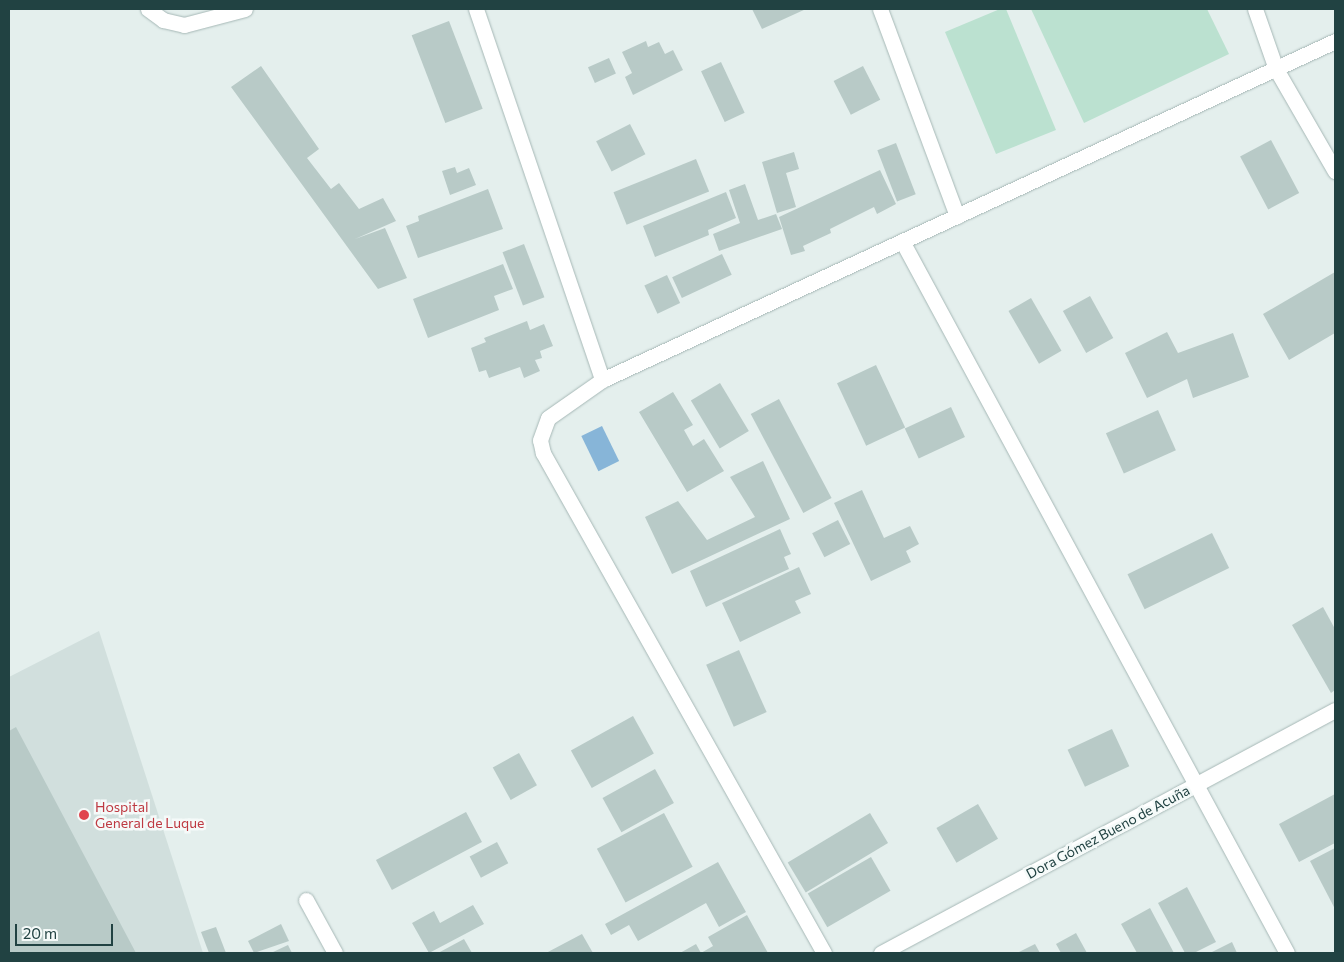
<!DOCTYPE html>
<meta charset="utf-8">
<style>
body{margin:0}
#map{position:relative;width:1344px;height:962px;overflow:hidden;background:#e4efed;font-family:Commissioner,sans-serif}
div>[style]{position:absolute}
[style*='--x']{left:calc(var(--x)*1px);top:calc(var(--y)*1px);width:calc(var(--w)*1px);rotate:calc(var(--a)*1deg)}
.built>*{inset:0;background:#d1dfdd}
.green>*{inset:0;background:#bbe1d0}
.water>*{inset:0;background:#87b5d8;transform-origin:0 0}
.building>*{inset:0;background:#b8cac7;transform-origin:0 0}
.roads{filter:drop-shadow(0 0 1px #a6b8b6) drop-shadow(0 0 1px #a6b8b6)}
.minor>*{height:15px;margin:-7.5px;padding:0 7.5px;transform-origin:7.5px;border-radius:7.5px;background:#fff}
.dots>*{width:14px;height:14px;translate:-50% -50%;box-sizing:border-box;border:2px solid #f5faf9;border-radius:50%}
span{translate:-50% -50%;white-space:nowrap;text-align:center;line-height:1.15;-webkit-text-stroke:5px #f5faf9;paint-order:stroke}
.health-label{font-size:14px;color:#be3a42}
.left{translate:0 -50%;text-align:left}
.street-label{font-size:14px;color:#214242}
.frame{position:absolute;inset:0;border:10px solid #214242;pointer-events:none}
.scale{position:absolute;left:15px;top:924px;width:98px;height:22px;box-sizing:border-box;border:2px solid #214242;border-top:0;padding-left:6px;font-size:15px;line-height:18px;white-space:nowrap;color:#214242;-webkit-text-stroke:4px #f5faf9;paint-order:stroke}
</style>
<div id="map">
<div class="built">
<i style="clip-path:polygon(99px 631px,203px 953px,9px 953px,9px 677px)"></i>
</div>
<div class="green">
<i style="clip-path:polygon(1000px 9px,1006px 9px,1056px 130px,996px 154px,945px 32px)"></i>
<i style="clip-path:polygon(1031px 9px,1207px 9px,1229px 54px,1084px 123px)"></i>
</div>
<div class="water">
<i style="left:602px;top:426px;width:39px;height:23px;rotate:64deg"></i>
</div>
<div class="building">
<i style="clip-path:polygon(752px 9px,806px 9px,762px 29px)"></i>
<i style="left:449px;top:21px;width:94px;height:40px;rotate:69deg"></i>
<i style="clip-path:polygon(646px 41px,648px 47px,659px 42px,665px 54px,673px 50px,683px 70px,633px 95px,625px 77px,632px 73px,622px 52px)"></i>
<i style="left:609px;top:58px;width:17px;height:23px;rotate:66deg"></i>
<i style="left:721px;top:62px;width:56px;height:22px;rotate:65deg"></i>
<i style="clip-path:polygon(261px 66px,319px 149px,307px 158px,331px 189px,339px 183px,359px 209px,383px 198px,396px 221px,355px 239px,385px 228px,407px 278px,378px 289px,231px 87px)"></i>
<i style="left:863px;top:66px;width:38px;height:33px;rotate:63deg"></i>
<i style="left:630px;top:124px;width:34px;height:38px;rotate:63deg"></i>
<i style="left:1271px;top:140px;width:60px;height:35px;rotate:62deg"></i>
<i style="left:896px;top:143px;width:55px;height:20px;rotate:69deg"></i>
<i style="clip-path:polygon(794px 152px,799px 169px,786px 173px,796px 207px,777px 213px,762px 162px)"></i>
<i style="left:696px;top:159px;width:35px;height:89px;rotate:68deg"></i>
<i style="clip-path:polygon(455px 167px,457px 173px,469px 168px,476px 185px,450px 195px,442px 171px)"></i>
<i style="clip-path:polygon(880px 170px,896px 204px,877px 214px,874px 207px,830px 229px,831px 233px,803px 246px,805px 251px,791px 255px,779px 217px)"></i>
<i style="clip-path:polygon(745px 184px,758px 220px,776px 214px,782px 229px,719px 251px,713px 234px,740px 223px,729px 190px)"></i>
<i style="clip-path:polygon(488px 189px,503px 229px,418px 258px,406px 226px,419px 221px,418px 216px)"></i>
<i style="clip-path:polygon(726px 192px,736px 218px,708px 230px,709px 235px,655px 257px,643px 226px)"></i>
<i style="left:524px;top:244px;width:57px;height:23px;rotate:69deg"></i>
<i style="left:722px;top:254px;width:23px;height:55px;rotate:65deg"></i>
<i style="clip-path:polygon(503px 264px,513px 289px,494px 296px,499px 310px,428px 338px,413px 299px)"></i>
<i style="clip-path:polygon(1335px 272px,1335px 333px,1289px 360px,1263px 314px)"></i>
<i style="left:667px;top:275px;width:31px;height:25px;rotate:65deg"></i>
<i style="left:1090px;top:296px;width:48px;height:31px;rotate:61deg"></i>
<i style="left:1031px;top:298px;width:61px;height:26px;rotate:60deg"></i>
<i style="clip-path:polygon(527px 321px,530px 330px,544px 324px,553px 346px,540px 351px,542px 358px,535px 360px,540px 371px,524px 378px,520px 367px,489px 378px,486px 370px,479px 372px,471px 348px,486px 342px,484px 338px)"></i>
<i style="clip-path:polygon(1167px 332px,1178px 353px,1233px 333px,1249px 377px,1193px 398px,1187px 379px,1147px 398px,1125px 353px)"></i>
<i style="left:876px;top:365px;width:69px;height:43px;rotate:65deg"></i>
<i style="left:720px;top:383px;width:56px;height:34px;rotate:59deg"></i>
<i style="clip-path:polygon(673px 392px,693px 425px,684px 430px,693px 446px,704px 439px,724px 471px,687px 492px,639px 412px)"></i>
<i style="left:779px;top:399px;width:112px;height:32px;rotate:62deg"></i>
<i style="left:951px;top:407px;width:33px;height:51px;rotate:65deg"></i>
<i style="left:1158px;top:410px;width:44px;height:57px;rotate:66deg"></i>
<i style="clip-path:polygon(763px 461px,790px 519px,672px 574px,645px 517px,678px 501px,707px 540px,755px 517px,730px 477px)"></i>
<i style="clip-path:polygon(862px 490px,884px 538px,910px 526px,919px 544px,906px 551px,911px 562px,871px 581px,834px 503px)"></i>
<i style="left:838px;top:520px;width:27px;height:29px;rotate:63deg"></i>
<i style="clip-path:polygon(780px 529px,791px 554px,784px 557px,789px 569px,706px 607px,690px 571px)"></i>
<i style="left:1212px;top:533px;width:39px;height:94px;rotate:64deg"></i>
<i style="clip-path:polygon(799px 567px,811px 594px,795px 601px,801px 613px,740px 642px,722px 603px)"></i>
<i style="clip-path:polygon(1323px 607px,1335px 629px,1335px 690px,1331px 693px,1292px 625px)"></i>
<i style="left:739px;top:650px;width:68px;height:36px;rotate:66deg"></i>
<i style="left:633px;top:716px;width:43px;height:71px;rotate:61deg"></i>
<i style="clip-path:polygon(16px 727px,136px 953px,9px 953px,9px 731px)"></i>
<i style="left:1112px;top:729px;width:41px;height:49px;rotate:65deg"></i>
<i style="left:519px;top:753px;width:37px;height:30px;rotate:61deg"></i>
<i style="left:655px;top:769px;width:39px;height:60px;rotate:61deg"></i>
<i style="clip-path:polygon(1335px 794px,1335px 843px,1299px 862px,1279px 824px)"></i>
<i style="left:978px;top:804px;width:40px;height:48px;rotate:60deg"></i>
<i style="left:466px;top:812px;width:34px;height:102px;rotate:62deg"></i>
<i style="left:664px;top:813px;width:61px;height:76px;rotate:62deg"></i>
<i style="left:870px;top:813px;width:35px;height:96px;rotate:59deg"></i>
<i style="left:497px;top:842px;width:24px;height:31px;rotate:62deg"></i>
<i style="clip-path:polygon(1335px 848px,1335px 909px,1310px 861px)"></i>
<i style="left:871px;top:857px;width:39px;height:73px;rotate:60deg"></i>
<i style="clip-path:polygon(718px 862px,746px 912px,719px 927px,706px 903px,638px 941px,629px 925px,611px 935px,605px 924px)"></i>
<i style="clip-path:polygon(1187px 887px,1216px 942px,1194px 953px,1185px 953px,1158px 903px)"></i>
<i style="clip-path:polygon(473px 905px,484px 924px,429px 953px,412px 923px,434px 911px,440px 923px)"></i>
<i style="clip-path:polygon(1150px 908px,1174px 953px,1137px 953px,1121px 924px)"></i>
<i style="clip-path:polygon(747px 915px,768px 953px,680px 953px,696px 944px,701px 953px,713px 946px,708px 937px)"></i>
<i style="clip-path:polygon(281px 924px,289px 941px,254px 953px,248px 941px)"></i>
<i style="clip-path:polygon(216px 927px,226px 953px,209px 953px,201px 932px)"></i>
<i style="clip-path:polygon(1076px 933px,1087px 953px,1061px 953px,1056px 944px)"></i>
<i style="clip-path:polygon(582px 934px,593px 953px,546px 953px)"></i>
<i style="clip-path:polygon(464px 939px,472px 953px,438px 953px)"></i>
<i style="clip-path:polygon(1232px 942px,1237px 953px,1210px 953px)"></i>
<i style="clip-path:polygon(1035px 944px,1040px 953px,1017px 953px)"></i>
<i style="clip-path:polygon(288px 945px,292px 953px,271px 953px)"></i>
</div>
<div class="roads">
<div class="minor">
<i style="--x:148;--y:9;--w:19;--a:36"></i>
<i style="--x:163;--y:20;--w:22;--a:13"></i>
<i style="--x:184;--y:25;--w:63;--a:-14.7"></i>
<i style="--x:476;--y:9;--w:392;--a:71.2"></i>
<i style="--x:880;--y:9;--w:221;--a:69.6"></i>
<i style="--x:1255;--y:9;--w:64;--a:70.7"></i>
<i style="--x:1276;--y:69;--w:118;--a:60"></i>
<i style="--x:902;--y:241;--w:809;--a:61.6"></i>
<i style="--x:306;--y:900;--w:60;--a:61.3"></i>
<i style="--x:824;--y:953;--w:574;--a:-119.34"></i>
<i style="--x:543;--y:453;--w:13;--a:-103"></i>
<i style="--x:540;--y:440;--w:23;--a:-70"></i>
<i style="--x:548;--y:418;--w:66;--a:-35.1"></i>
<i style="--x:602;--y:380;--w:808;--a:-24.82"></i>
<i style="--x:881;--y:953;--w:515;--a:-28.16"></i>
</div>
</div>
<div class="dots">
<i style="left:84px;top:815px;background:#e0444e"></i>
</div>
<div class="health-label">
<span class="left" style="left:95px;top:815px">Hospital<br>General de Luque</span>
</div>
<div class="street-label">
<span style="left:1108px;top:832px;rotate:-28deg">Dora Gómez Bueno de Acuña</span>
</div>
<div class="frame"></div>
<div class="scale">20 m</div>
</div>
